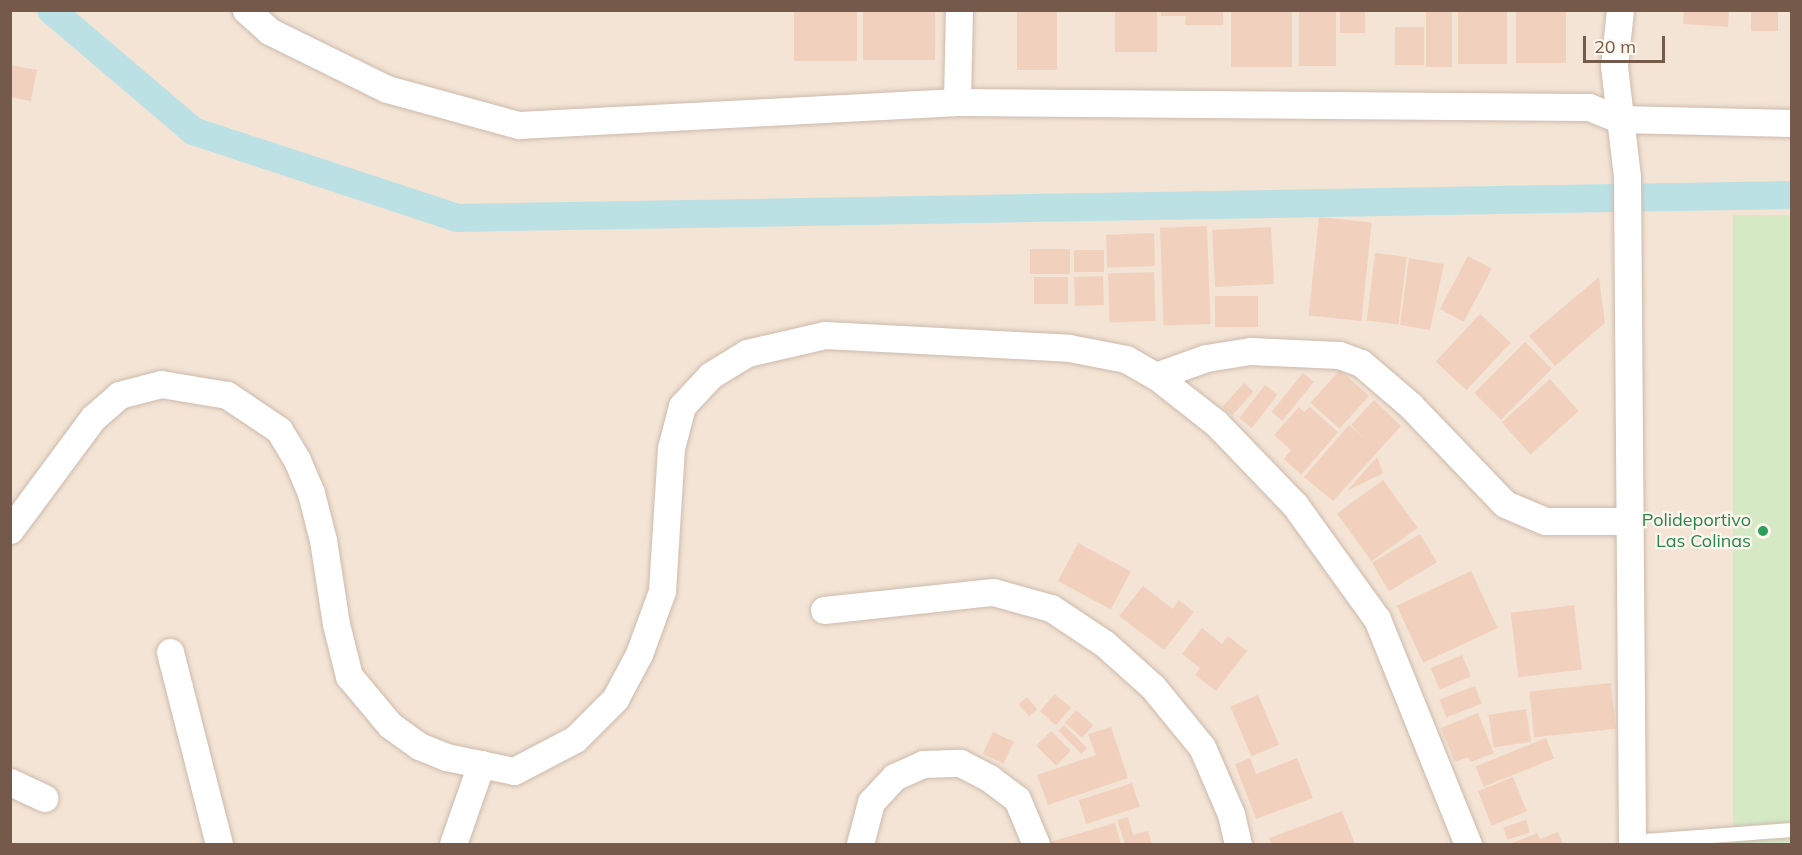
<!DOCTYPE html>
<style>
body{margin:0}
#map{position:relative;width:1802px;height:855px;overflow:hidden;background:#fcf3e6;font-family:Mulish,sans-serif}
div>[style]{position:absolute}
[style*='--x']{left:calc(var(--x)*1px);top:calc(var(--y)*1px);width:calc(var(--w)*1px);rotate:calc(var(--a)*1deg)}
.residential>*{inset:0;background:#f3e4d5;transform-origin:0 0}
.green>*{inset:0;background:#d5e9c5;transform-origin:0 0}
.canal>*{height:28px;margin:-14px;padding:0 14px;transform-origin:14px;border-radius:14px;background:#bbe1e5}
.building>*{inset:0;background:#f1d1be;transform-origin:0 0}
.roads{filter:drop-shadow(0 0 2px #cdbaad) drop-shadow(0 0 2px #cdbaad)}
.service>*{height:14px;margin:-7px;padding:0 7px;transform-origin:7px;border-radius:7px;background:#fff}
.minor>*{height:27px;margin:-13.5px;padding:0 13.5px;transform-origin:13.5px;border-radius:13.5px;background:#fff}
.dots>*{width:16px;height:16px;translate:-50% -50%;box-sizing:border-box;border:3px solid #fff7ed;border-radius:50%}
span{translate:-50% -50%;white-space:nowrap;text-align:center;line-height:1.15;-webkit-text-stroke:4.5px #fff7ed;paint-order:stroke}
.leisure-label{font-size:18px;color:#27864d}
.right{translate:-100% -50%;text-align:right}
.frame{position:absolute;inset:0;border:12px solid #75594b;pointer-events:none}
.scale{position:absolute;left:1583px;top:36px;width:82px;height:27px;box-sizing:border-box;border:3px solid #75594b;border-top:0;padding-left:8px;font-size:18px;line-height:21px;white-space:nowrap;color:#75594b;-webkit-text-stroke:4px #fff7ed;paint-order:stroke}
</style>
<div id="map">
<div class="residential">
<i style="left:11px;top:11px;width:1780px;height:833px"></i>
</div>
<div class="green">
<i style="left:1791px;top:215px;width:629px;height:58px;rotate:90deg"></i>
</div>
<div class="canal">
<i style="--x:51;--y:10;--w:187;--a:40.4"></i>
<i style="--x:193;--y:131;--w:278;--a:18.2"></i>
<i style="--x:457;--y:218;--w:1335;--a:-0.99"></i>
</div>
<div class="building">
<i style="left:863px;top:10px;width:72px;height:50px"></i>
<i style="left:1017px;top:10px;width:40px;height:60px"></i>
<i style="left:1115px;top:10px;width:42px;height:42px"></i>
<i style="clip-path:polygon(1161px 10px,1223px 10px,1223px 25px,1185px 25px,1186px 16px,1161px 16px)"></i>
<i style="left:1231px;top:10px;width:61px;height:57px"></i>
<i style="left:1299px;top:10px;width:37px;height:56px"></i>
<i style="left:1340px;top:10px;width:25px;height:23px"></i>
<i style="left:1426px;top:10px;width:26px;height:57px"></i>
<i style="left:1516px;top:10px;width:50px;height:53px"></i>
<i style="clip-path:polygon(1684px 10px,1729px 10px,1728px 27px,1683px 24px)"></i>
<i style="left:1751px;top:10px;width:27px;height:21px"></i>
<i style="left:1458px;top:11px;width:49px;height:53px"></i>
<i style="left:794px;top:12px;width:63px;height:49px"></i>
<i style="left:1395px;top:27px;width:29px;height:38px"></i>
<i style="clip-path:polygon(10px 65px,37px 70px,31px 101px,10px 97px)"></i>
<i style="left:1319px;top:217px;width:53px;height:99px;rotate:6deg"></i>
<i style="left:1207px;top:226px;width:98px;height:47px;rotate:88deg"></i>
<i style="left:1271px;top:227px;width:57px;height:59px;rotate:87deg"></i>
<i style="left:1154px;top:233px;width:33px;height:48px;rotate:88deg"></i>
<i style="left:1030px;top:249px;width:40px;height:25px"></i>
<i style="left:1104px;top:250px;width:22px;height:30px;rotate:90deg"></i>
<i style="left:1375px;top:253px;width:32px;height:68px;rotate:7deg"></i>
<i style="left:1468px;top:256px;width:27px;height:60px;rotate:28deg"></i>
<i style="clip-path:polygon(1409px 258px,1444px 264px,1430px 330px,1400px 325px)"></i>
<i style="left:1154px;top:272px;width:49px;height:46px;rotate:88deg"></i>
<i style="left:1103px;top:276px;width:29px;height:29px;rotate:88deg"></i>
<i style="left:1034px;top:277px;width:34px;height:27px"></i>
<i style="clip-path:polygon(1599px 277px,1605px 323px,1555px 366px,1529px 336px)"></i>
<i style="left:1215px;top:296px;width:43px;height:31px"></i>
<i style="left:1480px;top:314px;width:42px;height:65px;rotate:43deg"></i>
<i style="left:1525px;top:342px;width:38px;height:72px;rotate:45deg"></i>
<i style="left:1340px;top:370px;width:39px;height:44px;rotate:42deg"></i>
<i style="left:1303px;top:373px;width:14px;height:50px;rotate:39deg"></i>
<i style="left:1550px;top:379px;width:43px;height:65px;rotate:48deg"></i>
<i style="left:1244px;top:383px;width:13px;height:32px;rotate:42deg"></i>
<i style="left:1265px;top:385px;width:16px;height:42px;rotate:38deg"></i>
<i style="clip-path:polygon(1374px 400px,1401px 426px,1333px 501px,1304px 477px,1349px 425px,1365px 439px,1351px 425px)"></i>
<i style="clip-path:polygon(1299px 407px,1304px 412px,1310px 407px,1338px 432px,1301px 475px,1284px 459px,1291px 450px,1274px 435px)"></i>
<i style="clip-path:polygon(1377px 457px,1383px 473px,1347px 491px)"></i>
<i style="left:1383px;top:480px;width:59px;height:57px;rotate:54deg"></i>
<i style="left:1420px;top:534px;width:33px;height:56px;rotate:59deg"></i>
<i style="left:1078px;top:543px;width:60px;height:43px;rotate:28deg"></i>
<i style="left:1471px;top:571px;width:63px;height:82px;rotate:65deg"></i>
<i style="clip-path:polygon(1143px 586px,1173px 609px,1179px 600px,1194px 612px,1164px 650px,1119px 616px)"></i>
<i style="left:1574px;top:605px;width:65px;height:64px;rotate:83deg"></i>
<i style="clip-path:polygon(1202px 628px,1222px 644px,1228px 636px,1247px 651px,1216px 691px,1195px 675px,1200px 668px,1182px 654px)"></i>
<i style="left:1462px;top:655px;width:23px;height:34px;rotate:67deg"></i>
<i style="left:1611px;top:683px;width:46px;height:82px;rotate:84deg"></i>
<i style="left:1475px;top:686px;width:19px;height:38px;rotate:69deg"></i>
<i style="left:1055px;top:694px;width:21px;height:23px;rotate:41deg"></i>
<i style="left:1258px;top:695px;width:54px;height:30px;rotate:67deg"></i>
<i style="left:1027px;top:697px;width:16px;height:11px;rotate:50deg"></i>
<i style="left:1526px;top:709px;width:33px;height:38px;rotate:81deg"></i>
<i style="left:1076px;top:710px;width:23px;height:17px;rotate:41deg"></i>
<i style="clip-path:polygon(1478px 713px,1494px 753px,1471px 762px,1468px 757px,1455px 762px,1441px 728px)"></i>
<i style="left:1064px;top:725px;width:33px;height:8px;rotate:45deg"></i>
<i style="clip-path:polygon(1111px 727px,1128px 778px,1048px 805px,1037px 775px,1096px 755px,1088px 734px)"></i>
<i style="left:1051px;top:731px;width:28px;height:21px;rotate:45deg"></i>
<i style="left:993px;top:732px;width:23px;height:24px;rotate:25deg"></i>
<i style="left:1546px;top:738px;width:22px;height:76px;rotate:68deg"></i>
<i style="clip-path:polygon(1250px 758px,1256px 774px,1297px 758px,1313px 798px,1256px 819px,1235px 764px)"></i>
<i style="left:1513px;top:777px;width:37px;height:38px;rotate:68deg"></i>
<i style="left:1132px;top:783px;width:25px;height:56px;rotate:72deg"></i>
<i style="clip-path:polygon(1342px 811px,1355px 844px,1271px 844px,1269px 838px)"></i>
<i style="clip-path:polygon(1128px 817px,1133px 835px,1148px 831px,1152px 844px,1125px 844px,1117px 820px)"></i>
<i style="left:1526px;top:820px;width:13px;height:24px;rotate:72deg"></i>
<i style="clip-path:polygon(1115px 823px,1121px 844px,1043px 844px)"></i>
<i style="clip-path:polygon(1558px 832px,1563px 844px,1510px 844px,1537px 833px,1540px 839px)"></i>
</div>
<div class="roads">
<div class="service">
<i style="--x:1632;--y:842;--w:160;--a:-4.3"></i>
</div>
<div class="minor">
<i style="--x:246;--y:10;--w:31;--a:42"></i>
<i style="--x:269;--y:31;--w:131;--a:26.2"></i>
<i style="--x:387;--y:89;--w:137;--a:15.3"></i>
<i style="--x:519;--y:125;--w:439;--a:-3"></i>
<i style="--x:957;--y:102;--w:632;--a:0.45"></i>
<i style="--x:1589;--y:107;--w:32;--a:22"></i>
<i style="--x:1619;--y:119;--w:173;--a:1.3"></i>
<i style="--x:1620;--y:10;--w:56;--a:96.1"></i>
<i style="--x:1614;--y:66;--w:111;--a:83.3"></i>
<i style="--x:1627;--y:176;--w:668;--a:89.57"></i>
<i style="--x:957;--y:102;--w:92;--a:-88.8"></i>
<i style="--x:1156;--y:376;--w:53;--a:-19.8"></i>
<i style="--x:1206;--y:358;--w:45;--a:-9"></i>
<i style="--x:1250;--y:351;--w:89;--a:2.6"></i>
<i style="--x:1339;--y:355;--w:23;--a:20"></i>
<i style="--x:1361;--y:363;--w:65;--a:40.6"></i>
<i style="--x:1410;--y:405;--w:137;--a:46.2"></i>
<i style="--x:1505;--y:504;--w:43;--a:23"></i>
<i style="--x:1545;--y:521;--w:85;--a:0"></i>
<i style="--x:10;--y:530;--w:139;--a:-53.5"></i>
<i style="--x:93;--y:418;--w:35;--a:-41"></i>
<i style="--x:119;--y:395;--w:43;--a:-14.7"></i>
<i style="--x:161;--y:384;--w:67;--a:9.5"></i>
<i style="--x:227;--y:395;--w:63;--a:33.9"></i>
<i style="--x:279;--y:430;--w:35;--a:59"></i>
<i style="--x:297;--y:460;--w:36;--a:67"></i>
<i style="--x:311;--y:493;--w:49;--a:75.7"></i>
<i style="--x:323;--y:540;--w:85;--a:81.2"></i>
<i style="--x:336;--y:624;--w:54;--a:76"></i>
<i style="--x:349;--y:676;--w:64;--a:50.1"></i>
<i style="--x:390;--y:725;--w:36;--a:36"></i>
<i style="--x:419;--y:746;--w:29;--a:22"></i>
<i style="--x:446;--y:757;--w:69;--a:11.6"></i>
<i style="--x:514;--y:771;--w:69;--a:-27.7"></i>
<i style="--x:575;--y:739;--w:57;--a:-45"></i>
<i style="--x:615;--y:699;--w:51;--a:-61.9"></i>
<i style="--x:639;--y:654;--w:67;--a:-69.9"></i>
<i style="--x:662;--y:591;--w:143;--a:-86.4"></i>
<i style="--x:671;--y:448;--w:43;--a:-75.3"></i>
<i style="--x:682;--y:406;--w:42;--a:-46.9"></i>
<i style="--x:711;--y:375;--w:42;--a:-31.4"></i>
<i style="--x:747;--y:353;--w:80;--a:-13"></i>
<i style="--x:825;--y:335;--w:244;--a:3"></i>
<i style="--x:1069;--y:348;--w:58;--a:10.9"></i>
<i style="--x:1126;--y:359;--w:34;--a:30"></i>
<i style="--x:1156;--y:376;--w:76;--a:38.1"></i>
<i style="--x:1216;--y:423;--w:114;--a:46.1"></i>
<i style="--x:1295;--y:505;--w:140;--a:54.3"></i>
<i style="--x:1377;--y:619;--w:243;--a:68"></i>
<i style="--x:824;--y:610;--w:170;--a:-6.1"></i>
<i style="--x:993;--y:592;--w:60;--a:15.4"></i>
<i style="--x:1051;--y:608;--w:65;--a:33.7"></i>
<i style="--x:1105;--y:644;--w:64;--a:41.9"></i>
<i style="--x:1153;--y:687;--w:77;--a:50.8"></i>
<i style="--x:1202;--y:747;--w:73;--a:66.6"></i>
<i style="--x:1231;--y:814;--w:31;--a:77"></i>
<i style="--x:170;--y:652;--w:198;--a:75.7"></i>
<i style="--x:10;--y:782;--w:38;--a:25"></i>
<i style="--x:453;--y:844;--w:85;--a:-70.7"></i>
<i style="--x:860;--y:844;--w:43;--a:-75.3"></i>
<i style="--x:871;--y:802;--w:34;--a:-47"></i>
<i style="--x:894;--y:777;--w:32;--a:-24"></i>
<i style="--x:923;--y:764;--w:37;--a:-2"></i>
<i style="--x:960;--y:763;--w:33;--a:27"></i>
<i style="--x:989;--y:778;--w:35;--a:37"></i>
<i style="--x:1017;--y:799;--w:49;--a:67.1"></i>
</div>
</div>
<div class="dots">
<i style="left:1763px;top:531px;background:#2e9e5b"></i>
</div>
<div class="leisure-label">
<span class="right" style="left:1751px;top:531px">Polideportivo<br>Las Colinas</span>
</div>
<div class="frame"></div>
<div class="scale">20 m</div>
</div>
